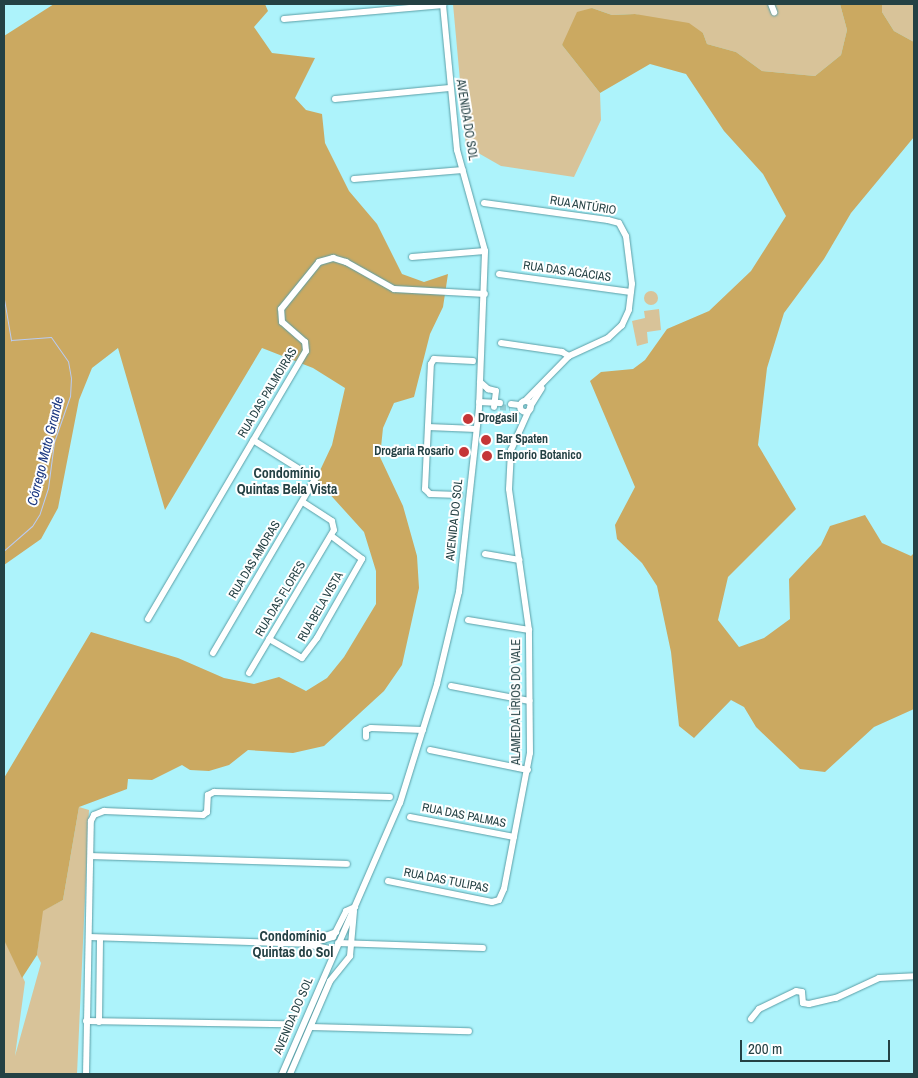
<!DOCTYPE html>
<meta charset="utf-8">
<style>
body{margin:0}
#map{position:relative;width:918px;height:1078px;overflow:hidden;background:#adf3fb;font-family:"Archivo Narrow",sans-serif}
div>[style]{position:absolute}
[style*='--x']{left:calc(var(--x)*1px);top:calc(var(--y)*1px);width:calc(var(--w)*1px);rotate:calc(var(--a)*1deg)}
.green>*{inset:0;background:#d8c399}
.round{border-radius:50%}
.forest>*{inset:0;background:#cba961}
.stream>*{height:1px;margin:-0.5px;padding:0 0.5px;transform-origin:0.5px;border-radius:0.5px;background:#b9ccf4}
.minor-tunnel>*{height:6px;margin-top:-3px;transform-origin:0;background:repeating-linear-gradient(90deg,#92cfd6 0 6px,transparent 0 9px)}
.roads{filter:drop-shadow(0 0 1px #5a9ea6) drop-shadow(0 0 1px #5a9ea6)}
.minor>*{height:6px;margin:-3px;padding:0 3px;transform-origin:3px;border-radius:3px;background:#fff}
.minor>.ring{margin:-3px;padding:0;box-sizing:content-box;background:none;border:6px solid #fff;border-radius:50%}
.dots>*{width:14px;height:14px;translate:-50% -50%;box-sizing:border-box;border:2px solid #fff;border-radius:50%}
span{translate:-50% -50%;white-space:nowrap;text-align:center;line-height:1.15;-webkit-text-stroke:4px #fff;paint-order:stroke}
.street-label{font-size:12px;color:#244144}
.poi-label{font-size:12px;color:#244144;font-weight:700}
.left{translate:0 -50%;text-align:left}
.right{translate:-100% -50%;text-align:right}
.water-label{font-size:14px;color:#1c3882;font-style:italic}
.neighbourhood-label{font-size:14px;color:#244144;font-weight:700}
.frame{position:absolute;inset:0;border:5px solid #244144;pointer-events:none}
.scale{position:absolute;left:740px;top:1040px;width:150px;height:22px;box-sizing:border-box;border:2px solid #244144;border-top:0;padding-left:6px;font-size:15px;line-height:18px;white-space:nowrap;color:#244144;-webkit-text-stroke:4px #fff;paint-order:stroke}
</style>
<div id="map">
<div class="green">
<i style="clip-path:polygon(453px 4px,840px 4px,847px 30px,841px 55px,815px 76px,762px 71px,736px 52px,707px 44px,703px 33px,635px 14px,612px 15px,592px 8px,562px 45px,600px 93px,601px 120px,574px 177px,501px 166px,466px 146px)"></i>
<i style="clip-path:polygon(882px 4px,914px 4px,914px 42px,894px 31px,882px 12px)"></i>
<i class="round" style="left:644px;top:291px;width:14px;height:14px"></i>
<i style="clip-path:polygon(659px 309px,661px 330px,647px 332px,648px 343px,637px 346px,632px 321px,645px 318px,644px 311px)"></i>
<i style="clip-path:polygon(79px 807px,89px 810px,77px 1074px,4px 1074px,4px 939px,25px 982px,15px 1056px,41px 963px,37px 955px,42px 911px,63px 900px)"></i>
</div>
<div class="forest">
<i style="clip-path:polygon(54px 4px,265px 4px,268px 11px,254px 27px,272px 53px,315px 58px,295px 98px,306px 110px,322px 114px,325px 143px,349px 191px,377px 224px,402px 274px,424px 282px,448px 274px,443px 307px,430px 334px,414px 397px,394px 403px,383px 428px,380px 457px,403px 506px,417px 556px,419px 588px,402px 665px,384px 691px,324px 746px,293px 753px,248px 750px,229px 765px,209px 771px,190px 770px,182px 765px,152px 780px,128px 779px,127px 789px,79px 807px,63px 900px,43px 911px,37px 955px,22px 978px,4px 940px,4px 778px,91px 632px,178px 658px,224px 678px,254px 684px,279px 677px,306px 691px,327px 678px,344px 657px,376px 604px,376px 571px,364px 532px,316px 479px,332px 445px,345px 388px,313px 368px,262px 348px,165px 510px,118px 348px,92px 368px,79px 400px,58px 508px,41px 539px,4px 565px,4px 36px)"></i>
<i style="clip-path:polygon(840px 4px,882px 4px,882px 12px,894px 31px,914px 42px,914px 137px,851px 213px,824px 259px,784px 313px,767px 368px,758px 445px,796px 509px,728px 577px,718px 620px,739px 647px,764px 638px,790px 619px,789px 579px,821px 545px,830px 526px,865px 515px,882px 543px,911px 556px,914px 553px,914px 709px,874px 727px,825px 772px,800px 769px,756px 727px,744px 707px,731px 700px,694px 738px,679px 726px,671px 652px,657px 586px,642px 563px,617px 539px,615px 525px,635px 487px,590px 381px,601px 372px,633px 369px,645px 360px,667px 329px,709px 311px,751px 271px,786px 216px,763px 174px,724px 131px,686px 74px,650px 64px,600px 93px,562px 45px,577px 12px,592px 8px,612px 15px,635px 14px,689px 23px,703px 33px,707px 44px,736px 52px,762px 71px,815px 76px,841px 55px,847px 30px)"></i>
</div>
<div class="stream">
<i style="--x:4;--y:299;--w:42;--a:80.3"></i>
<i style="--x:11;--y:340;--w:40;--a:-4.3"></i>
<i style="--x:51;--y:337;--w:29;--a:55"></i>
<i style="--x:68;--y:361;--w:17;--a:80"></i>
<i style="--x:71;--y:378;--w:18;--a:93"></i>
<i style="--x:70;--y:396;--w:49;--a:109.2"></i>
<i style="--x:54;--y:442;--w:46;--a:97.4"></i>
<i style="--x:48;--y:488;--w:28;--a:108"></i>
<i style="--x:39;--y:515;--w:13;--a:122"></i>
<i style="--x:32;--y:526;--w:37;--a:139"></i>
</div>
<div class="minor-tunnel">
<i style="--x:500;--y:407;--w:10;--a:6"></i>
</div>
<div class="roads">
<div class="minor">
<i style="--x:771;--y:4;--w:9;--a:69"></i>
<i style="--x:284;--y:19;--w:160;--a:-5"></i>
<i style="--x:335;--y:99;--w:115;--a:-5.5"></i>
<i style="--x:354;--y:179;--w:109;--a:-4.7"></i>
<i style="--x:484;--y:203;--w:125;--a:7.8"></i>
<i style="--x:608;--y:220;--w:11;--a:15"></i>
<i style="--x:619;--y:223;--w:15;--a:62"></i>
<i style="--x:626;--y:236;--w:48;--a:82.9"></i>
<i style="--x:632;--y:284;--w:26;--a:97"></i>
<i style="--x:629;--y:310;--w:17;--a:115"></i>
<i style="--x:622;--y:325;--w:19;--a:137"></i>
<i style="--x:608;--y:338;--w:43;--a:155.2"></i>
<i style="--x:569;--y:356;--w:63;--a:134.4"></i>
<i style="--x:412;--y:257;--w:73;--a:-4.7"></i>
<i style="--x:499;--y:274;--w:133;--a:7.8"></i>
<i style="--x:501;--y:343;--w:62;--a:8.4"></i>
<i style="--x:562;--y:352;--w:8;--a:30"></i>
<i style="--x:480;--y:382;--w:11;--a:41"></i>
<i style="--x:488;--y:389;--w:8;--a:14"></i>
<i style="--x:496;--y:391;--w:16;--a:97"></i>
<i class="ring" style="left:519.5px;top:400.5px;width:5px;height:5px"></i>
<i style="--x:479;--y:402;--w:21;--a:3"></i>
<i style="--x:511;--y:404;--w:8;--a:7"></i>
<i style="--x:530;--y:407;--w:22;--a:-58"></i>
<i style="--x:428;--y:427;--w:48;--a:2.4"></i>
<i style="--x:459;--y:495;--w:29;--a:-178"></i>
<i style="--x:430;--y:494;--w:7;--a:-135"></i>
<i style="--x:425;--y:489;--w:125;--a:-87.3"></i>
<i style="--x:431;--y:364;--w:6;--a:-59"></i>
<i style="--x:434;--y:359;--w:39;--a:3"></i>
<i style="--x:485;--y:554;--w:35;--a:10"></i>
<i style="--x:148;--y:619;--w:311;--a:-59.5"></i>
<i style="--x:306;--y:351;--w:9;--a:-96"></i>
<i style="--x:305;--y:342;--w:30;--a:-139"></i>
<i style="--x:282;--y:322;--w:13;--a:-94"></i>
<i style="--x:281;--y:309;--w:60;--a:-51"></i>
<i style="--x:319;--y:262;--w:15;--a:-16"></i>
<i style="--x:333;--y:258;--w:14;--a:17"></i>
<i style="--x:346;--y:262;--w:55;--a:29.4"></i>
<i style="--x:394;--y:289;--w:91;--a:3.1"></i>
<i style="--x:468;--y:620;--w:62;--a:9.3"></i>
<i style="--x:269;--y:639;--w:38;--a:30"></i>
<i style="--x:302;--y:658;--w:25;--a:-53"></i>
<i style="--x:317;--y:638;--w:91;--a:-60.3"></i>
<i style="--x:362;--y:559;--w:38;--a:-143"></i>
<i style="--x:213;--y:653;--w:202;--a:-59.6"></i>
<i style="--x:315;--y:479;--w:73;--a:-147.8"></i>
<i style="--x:249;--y:673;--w:166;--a:-59.3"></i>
<i style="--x:334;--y:530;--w:9;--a:-103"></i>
<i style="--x:332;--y:521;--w:35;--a:-147"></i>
<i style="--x:451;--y:686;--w:80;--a:10.8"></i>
<i style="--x:366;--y:737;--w:7;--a:-90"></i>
<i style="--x:366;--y:730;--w:5;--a:-22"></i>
<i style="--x:371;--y:728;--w:52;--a:2.2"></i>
<i style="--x:430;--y:750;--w:100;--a:11.5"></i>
<i style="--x:410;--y:817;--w:106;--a:10.9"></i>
<i style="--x:92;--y:856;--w:255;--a:1.8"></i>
<i style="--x:388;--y:881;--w:106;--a:11.4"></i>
<i style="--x:492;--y:902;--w:7;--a:-16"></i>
<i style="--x:499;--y:900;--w:12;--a:-66"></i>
<i style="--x:504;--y:889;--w:138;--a:-79.2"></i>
<i style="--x:530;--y:753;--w:123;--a:-90.5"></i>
<i style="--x:529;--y:630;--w:142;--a:-98.1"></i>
<i style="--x:509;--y:489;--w:39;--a:-87"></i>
<i style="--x:511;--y:450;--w:44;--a:-65.8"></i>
<i style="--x:89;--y:937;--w:217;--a:1.8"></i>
<i style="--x:306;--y:944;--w:30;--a:12"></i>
<i style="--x:309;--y:942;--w:29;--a:-20"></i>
<i style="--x:312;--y:943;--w:22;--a:-16"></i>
<i style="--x:333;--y:937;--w:29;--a:-63"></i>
<i style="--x:346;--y:911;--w:10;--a:-24"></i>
<i style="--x:338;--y:943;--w:145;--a:2"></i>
<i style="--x:751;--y:1019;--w:13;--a:-51"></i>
<i style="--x:759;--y:1009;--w:41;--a:-25.9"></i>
<i style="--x:796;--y:991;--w:6;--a:9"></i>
<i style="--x:802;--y:992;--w:11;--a:85"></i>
<i style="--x:803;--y:1003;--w:6;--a:9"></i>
<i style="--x:809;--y:1004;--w:28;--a:-13"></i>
<i style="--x:836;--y:998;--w:47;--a:-24.9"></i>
<i style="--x:879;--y:978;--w:35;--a:-3"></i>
<i style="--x:86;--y:1021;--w:201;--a:0.9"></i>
<i style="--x:99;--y:1022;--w:84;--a:-89.3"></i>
<i style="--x:311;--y:1027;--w:158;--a:1.5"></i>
<i style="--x:86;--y:1074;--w:253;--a:-88.9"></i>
<i style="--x:91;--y:821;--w:7;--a:-63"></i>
<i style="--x:94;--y:815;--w:11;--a:-22"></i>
<i style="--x:104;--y:811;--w:99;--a:2.3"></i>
<i style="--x:203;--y:815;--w:5;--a:-37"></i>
<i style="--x:207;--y:812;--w:17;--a:-87"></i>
<i style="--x:208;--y:795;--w:7;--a:-27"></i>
<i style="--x:214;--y:792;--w:176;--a:1.6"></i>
<i style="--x:282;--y:1074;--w:296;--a:-66.5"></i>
<i style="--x:400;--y:803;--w:125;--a:-72.7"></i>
<i style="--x:437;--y:684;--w:95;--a:-76.6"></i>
<i style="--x:459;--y:592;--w:185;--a:-83.8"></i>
<i style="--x:479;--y:408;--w:157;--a:-87.8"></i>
<i style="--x:485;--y:251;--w:105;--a:-105.5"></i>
<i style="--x:457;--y:150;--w:147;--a:-95.5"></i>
<i style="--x:290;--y:1074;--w:101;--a:-66.7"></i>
<i style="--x:330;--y:981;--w:32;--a:-51"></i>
<i style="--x:350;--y:956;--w:45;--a:-84.9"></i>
</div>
</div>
<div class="dots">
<i style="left:468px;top:419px;background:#c53637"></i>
<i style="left:486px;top:440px;background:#c53637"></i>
<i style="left:464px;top:452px;background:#c53637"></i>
<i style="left:487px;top:456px;background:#c53637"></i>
</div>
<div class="street-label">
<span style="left:466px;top:120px;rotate:81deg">AVENIDA DO SOL</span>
<span style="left:583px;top:206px;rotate:9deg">RUA ANTÚRIO</span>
<span style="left:567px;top:272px;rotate:8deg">RUA DAS ACÁCIAS</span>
<span style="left:268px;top:393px;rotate:-59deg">RUA DAS PALMOIRAS</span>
<span style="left:455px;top:520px;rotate:-84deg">AVENIDA DO SOL</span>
<span style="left:255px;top:560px;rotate:-59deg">RUA DAS AMORAS</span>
<span style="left:281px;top:599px;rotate:-59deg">RUA DAS FLORES</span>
<span style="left:321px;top:607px;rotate:-60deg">RUA BELA VISTA</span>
<span style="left:517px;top:702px;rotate:-90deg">ALAMEDA LÍRIOS DO VALE</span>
<span style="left:464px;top:816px;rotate:11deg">RUA DAS PALMAS</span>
<span style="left:446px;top:881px;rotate:11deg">RUA DAS TULIPAS</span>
<span style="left:294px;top:1016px;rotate:-67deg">AVENIDA DO SOL</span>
</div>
<div class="poi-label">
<span class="left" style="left:478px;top:419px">Drogasil</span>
<span class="left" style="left:496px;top:440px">Bar Spaten</span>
<span class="right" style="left:454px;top:452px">Drogaria Rosario</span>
<span class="left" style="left:497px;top:456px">Emporio Botanico</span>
</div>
<div class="water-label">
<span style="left:45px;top:451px;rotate:-76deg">Córrego Mato Grande</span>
</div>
<div class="neighbourhood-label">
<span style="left:287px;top:481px">Condomínio<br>Quintas Bela Vista</span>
<span style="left:293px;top:944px">Condomínio<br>Quintas do Sol</span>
</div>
<div class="frame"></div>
<div class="scale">200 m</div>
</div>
